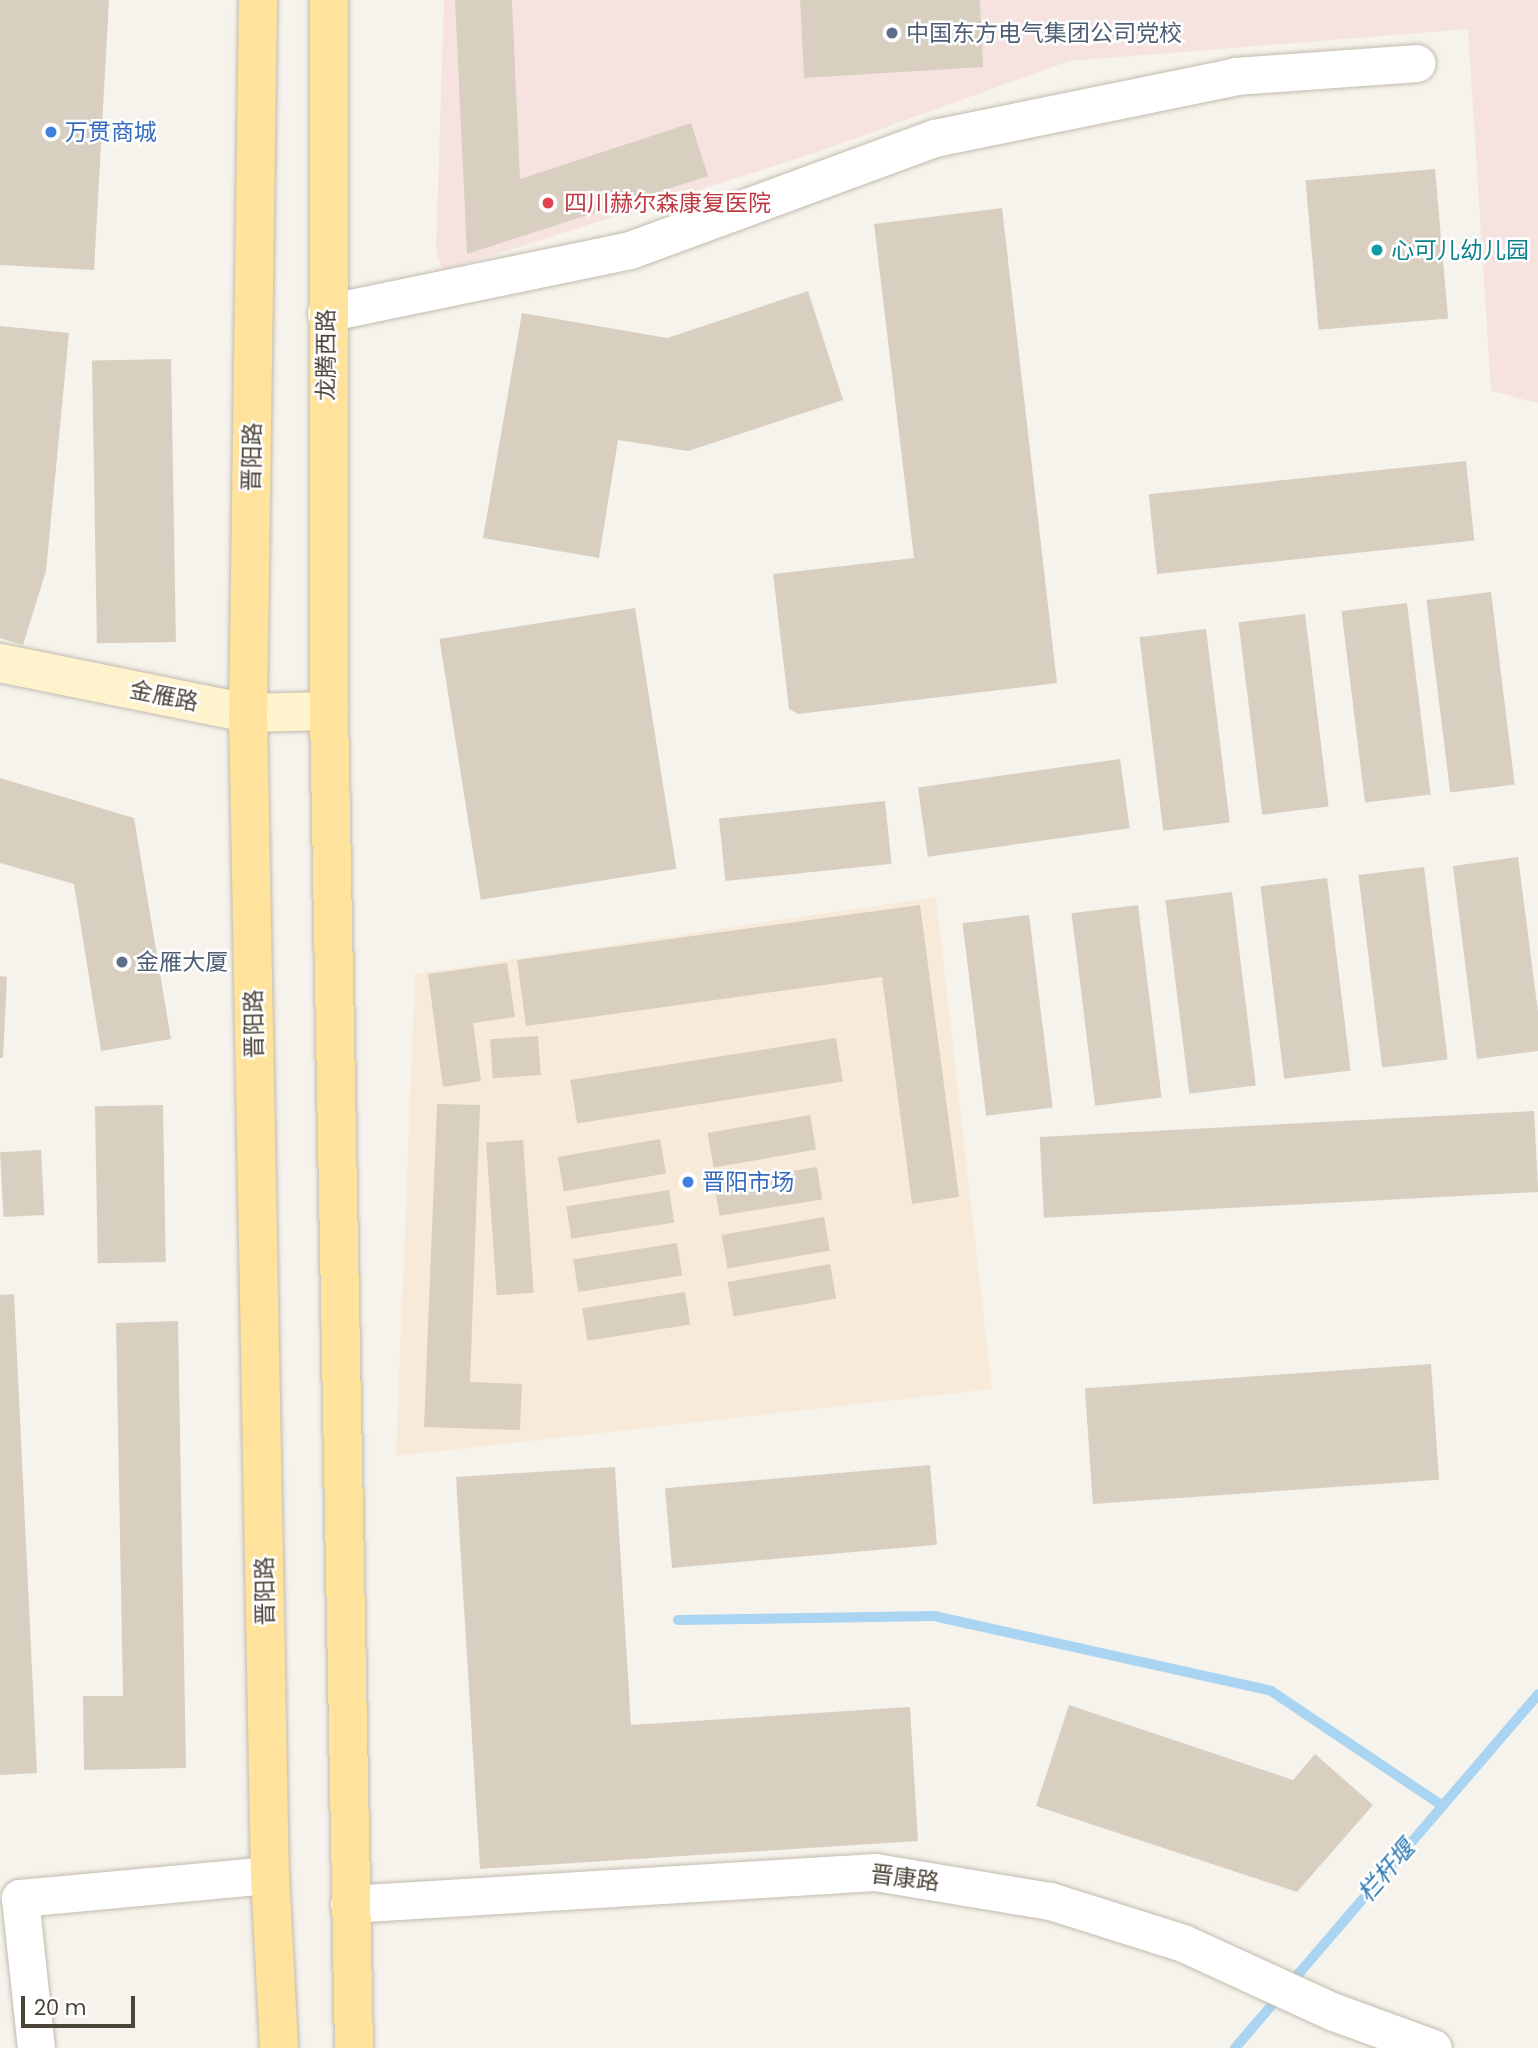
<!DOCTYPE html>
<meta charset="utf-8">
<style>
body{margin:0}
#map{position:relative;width:1538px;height:2048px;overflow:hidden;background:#f6f3ec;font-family:Poppins,"Noto Sans SC",sans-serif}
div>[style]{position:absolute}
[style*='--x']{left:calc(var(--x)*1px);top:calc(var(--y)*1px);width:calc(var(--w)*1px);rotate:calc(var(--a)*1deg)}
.commercial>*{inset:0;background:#f7ead8}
.medical>*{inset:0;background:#f6e3e0}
.stream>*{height:10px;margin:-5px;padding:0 5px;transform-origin:5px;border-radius:5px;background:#a9d4f2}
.building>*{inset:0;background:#d8cfc1;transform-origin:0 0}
.roads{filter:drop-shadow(0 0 2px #c2bbae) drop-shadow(0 0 2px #c2bbae)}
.street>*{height:37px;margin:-18.5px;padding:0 18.5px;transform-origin:18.5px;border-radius:18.5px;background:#fff}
.secondary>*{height:38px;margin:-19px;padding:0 19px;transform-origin:19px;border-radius:19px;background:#fff3cd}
.primary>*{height:38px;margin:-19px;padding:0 19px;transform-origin:19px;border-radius:19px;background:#ffe39c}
.dots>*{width:19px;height:19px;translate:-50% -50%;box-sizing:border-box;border:4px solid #fff;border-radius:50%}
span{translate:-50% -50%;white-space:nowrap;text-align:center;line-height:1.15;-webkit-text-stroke:5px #fff;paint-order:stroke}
.service-label{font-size:23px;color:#4e5e75}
.left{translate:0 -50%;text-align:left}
.shop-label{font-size:23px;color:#366cbe}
.health-label{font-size:23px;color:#be3a42}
.culture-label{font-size:23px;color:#0d838f}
.street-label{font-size:23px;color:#4b4439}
.water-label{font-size:24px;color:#2e7ab2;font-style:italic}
.scale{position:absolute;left:21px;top:1996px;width:114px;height:32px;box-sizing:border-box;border:4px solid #4b4439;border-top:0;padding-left:9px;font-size:21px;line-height:24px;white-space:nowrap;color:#4b4439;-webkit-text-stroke:5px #fff;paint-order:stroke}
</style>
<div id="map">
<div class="commercial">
<i style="clip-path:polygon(936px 897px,992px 1389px,396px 1456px,415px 974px)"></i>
</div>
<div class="medical">
<i style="clip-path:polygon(444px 0,1538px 0,1538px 403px,1491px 391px,1468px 29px,1069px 61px,809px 155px,442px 271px,436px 250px)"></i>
</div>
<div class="stream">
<i style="--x:678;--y:1620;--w:256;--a:-0.9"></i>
<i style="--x:934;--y:1616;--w:345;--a:12.5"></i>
<i style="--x:1271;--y:1691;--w:203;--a:33.8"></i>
<i style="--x:1235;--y:2048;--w:466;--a:-49.4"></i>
</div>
<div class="building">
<i style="clip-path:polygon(0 0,109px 0,94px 270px,0 265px)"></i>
<i style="clip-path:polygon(455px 0,512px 0,520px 179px,691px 123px,708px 176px,467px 254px)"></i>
<i style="clip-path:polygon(800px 0,980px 0,983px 67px,804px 78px)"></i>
<i style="left:1435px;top:169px;width:150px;height:130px;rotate:85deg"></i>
<i style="clip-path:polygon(1002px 208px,1057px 683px,798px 714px,789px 709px,773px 574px,914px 558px,874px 224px)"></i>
<i style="clip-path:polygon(808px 291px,843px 400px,688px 451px,618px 440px,599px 558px,483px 538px,522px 313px,667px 338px)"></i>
<i style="clip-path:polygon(0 326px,69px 333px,46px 571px,23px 645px,0 638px)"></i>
<i style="left:171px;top:359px;width:283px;height:79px;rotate:89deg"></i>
<i style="left:1466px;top:461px;width:80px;height:319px;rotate:84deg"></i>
<i style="left:1491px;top:592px;width:194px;height:65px;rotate:83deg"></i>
<i style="left:1407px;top:603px;width:193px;height:66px;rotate:83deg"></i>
<i style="left:635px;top:608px;width:264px;height:198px;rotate:81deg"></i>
<i style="left:1305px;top:614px;width:194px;height:67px;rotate:83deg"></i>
<i style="left:1206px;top:629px;width:195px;height:67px;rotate:83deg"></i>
<i style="left:1120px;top:759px;width:70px;height:204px;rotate:82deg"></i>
<i style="clip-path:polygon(0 778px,134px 818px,171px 1039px,101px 1051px,74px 884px,0 863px)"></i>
<i style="left:885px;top:801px;width:63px;height:167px;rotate:84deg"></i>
<i style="clip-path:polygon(1518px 857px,1538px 1012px,1538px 1051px,1477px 1059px,1453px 866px)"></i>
<i style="left:1424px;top:867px;width:194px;height:66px;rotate:83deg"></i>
<i style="left:1327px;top:878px;width:194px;height:67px;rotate:83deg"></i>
<i style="left:1232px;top:892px;width:195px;height:67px;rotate:83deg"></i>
<i style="clip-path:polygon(920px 905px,959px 1197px,912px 1204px,882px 977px,526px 1026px,517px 960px)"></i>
<i style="left:1138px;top:905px;width:194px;height:67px;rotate:83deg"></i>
<i style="left:1029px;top:915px;width:194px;height:67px;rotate:83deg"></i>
<i style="clip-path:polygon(507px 963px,515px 1017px,473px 1023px,481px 1081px,443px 1087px,428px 974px)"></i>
<i style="clip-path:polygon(0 976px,7px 977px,3px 1058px,0 1058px)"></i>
<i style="left:538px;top:1036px;width:39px;height:48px;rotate:86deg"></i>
<i style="left:836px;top:1038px;width:44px;height:269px;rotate:81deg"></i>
<i style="clip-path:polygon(437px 1104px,480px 1105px,470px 1382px,522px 1384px,520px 1430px,424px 1427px)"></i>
<i style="left:163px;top:1105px;width:157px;height:68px;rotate:89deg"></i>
<i style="left:1534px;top:1111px;width:81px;height:495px;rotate:87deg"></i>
<i style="left:810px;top:1115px;width:35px;height:104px;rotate:80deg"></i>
<i style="left:660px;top:1139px;width:35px;height:104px;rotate:80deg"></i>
<i style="left:523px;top:1140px;width:153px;height:37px;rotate:86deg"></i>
<i style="left:41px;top:1150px;width:65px;height:41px;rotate:87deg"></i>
<i style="left:817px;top:1167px;width:33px;height:104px;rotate:81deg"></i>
<i style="left:669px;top:1190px;width:33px;height:104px;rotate:81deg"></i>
<i style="left:824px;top:1217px;width:34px;height:104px;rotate:80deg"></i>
<i style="left:677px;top:1243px;width:33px;height:105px;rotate:81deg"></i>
<i style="left:830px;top:1264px;width:35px;height:104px;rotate:80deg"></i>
<i style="left:685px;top:1292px;width:33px;height:104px;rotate:81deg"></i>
<i style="clip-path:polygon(14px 1294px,37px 1773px,0 1775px,0 1295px)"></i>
<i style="clip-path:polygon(178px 1321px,186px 1768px,84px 1770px,83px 1696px,123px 1696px,116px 1323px)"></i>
<i style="left:1431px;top:1364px;width:116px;height:347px;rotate:86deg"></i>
<i style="left:930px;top:1465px;width:80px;height:266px;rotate:85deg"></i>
<i style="clip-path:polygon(615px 1467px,631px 1725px,910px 1707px,918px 1841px,480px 1869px,456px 1477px)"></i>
<i style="clip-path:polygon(1069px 1705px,1293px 1780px,1315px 1754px,1373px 1805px,1297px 1892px,1036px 1806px)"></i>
</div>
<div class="roads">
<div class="street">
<i style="--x:326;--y:313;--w:310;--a:-11.7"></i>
<i style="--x:630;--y:250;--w:325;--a:-20.2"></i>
<i style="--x:935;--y:138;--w:307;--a:-11.6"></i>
<i style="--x:1236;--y:76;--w:181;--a:-4.1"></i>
<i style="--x:349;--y:1904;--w:527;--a:-3.48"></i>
<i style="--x:875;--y:1872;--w:177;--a:9.4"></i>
<i style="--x:1050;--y:1901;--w:139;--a:17.5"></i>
<i style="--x:1183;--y:1943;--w:166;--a:24.6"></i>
<i style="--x:1334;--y:2012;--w:105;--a:20"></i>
<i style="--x:36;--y:2048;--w:151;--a:-96.1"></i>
<i style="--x:20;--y:1898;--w:251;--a:-5.3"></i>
</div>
<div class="secondary">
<i style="--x:0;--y:663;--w:253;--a:11.4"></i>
<i style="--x:248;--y:713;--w:81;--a:-1.4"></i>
</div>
<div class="primary">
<i style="--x:258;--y:0;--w:713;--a:90.8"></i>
<i style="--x:248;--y:713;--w:1162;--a:88.92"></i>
<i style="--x:270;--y:1875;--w:173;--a:87"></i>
<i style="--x:329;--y:0;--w:711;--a:90"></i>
<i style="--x:329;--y:711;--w:1337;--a:88.93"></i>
</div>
</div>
<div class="dots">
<i style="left:892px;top:33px;background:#5c6f8a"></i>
<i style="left:51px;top:132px;background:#3f7fe0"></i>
<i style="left:548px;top:203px;background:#e0444e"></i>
<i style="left:1377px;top:250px;background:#0f9aa8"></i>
<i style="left:122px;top:962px;background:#5c6f8a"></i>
<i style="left:688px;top:1182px;background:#3f7fe0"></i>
</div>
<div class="service-label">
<span class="left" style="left:906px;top:33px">中国东方电气集团公司党校</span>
<span class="left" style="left:136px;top:962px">金雁大厦</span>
</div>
<div class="shop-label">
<span class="left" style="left:65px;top:132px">万贯商城</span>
<span class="left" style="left:702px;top:1182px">晋阳市场</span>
</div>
<div class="health-label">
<span class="left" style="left:564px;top:203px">四川赫尔森康复医院</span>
</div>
<div class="culture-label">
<span class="left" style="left:1391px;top:250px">心可儿幼儿园</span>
</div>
<div class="street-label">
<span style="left:326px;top:355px;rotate:-90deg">龙腾西路</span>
<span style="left:252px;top:457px;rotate:-89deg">晋阳路</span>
<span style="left:164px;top:696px;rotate:11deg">金雁路</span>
<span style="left:254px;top:1024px;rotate:-91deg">晋阳路</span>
<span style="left:265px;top:1591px;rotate:-91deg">晋阳路</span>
<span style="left:905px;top:1878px;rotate:7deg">晋康路</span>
</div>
<div class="water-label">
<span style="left:1386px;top:1871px;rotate:-49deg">栏杆堰</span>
</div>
<div class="scale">20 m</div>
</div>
